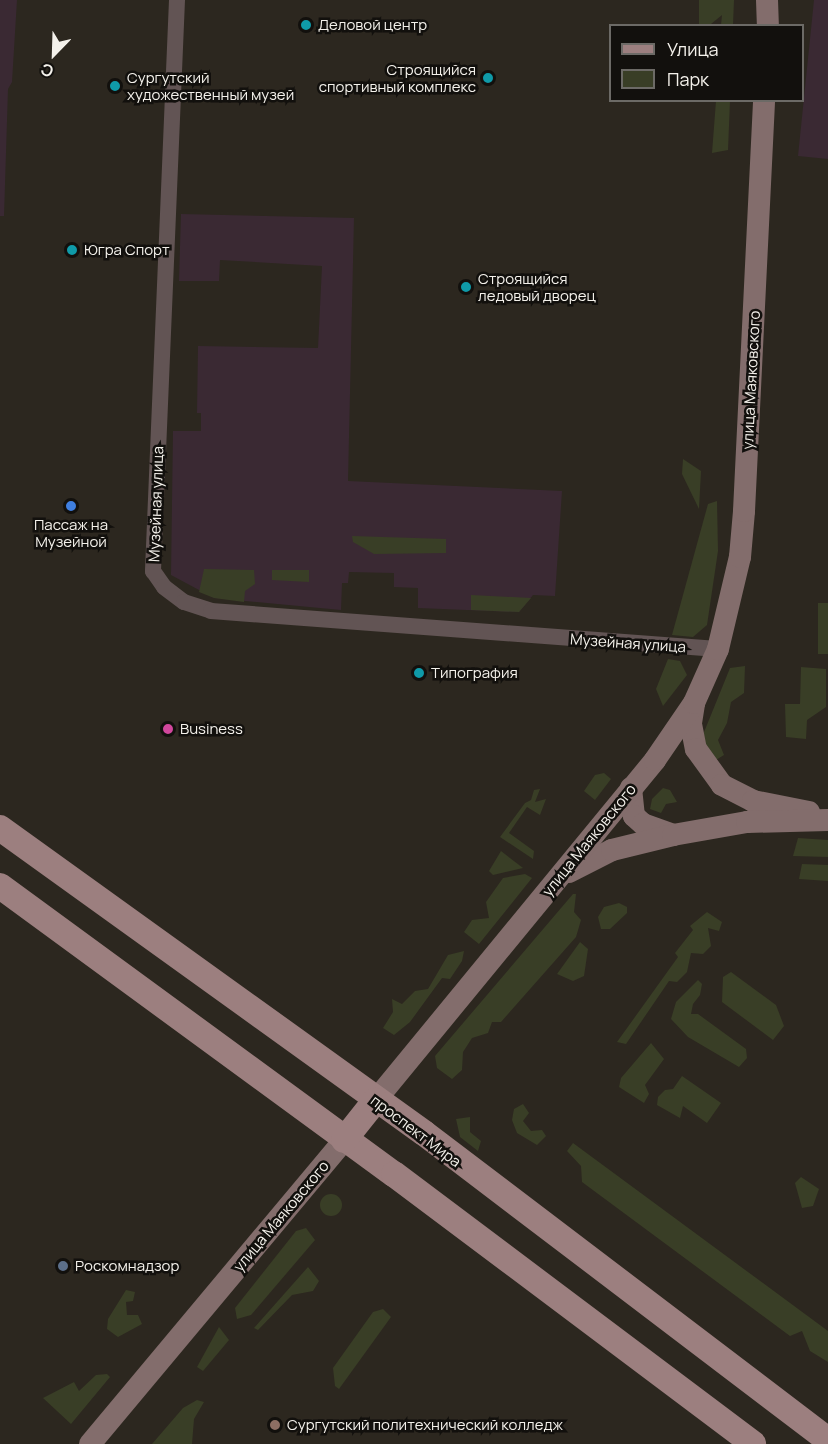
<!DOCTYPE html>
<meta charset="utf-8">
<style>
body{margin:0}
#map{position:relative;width:828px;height:1444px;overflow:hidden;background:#2c271f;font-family:Manrope,sans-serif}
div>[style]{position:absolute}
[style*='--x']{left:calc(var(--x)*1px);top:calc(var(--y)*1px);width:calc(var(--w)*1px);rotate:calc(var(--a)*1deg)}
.industrial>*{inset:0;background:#3a2933}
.green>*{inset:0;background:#393e26;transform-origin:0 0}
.round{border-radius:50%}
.minor>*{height:16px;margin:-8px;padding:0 8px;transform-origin:8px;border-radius:8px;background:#625454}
.secondary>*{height:22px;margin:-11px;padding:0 11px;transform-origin:11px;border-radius:11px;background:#836d6c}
.primary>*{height:26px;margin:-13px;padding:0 13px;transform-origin:13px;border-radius:13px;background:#9c7f7f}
.dots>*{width:16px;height:16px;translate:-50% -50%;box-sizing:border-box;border:3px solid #12100d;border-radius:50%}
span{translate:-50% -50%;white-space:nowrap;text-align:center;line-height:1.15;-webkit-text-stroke:5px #12100d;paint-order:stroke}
.poi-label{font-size:15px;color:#f4f1eb}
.left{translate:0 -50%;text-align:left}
.right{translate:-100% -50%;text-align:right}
.street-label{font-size:15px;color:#f4f1eb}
.legend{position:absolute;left:609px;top:24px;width:195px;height:78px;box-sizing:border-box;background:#12100d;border:2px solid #6c6a66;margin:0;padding:8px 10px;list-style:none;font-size:18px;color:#f4f1eb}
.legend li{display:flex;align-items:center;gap:12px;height:30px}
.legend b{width:30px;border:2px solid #6c6a66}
.north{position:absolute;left:24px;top:24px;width:60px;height:60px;-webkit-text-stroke:4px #12100d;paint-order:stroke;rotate:203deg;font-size:16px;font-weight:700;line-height:24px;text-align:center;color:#f4f1eb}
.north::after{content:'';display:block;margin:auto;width:21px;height:27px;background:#f4f1eb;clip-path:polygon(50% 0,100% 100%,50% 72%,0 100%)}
</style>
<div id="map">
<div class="industrial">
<i style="clip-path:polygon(0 0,17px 0,12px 82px,8px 89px,4px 216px,0 216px)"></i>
<i style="clip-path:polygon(814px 0,828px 0,828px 159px,798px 156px)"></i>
<i style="clip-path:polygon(181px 214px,354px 218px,348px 481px,562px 491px,555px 596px,533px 595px,519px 612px,418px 608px,418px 588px,394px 587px,394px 573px,349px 572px,348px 583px,342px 583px,341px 610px,214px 598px,171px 575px,173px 431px,201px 431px,201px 413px,197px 413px,198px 346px,318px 348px,322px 266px,220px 260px,219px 281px,179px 281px)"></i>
</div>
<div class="green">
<i style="clip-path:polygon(699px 0,734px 0,733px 25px,721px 25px,722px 15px,711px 24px,699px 24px)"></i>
<i style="clip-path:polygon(716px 101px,730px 101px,728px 150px,712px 153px)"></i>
<i style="clip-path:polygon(683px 459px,701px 471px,699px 509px,682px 474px)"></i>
<i style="clip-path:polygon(717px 501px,718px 551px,707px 625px,693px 637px,672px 635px,708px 504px)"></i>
<i style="clip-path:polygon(352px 536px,446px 539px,446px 553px,374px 554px,353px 542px)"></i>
<i style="clip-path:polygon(204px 569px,254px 570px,255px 584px,245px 591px,244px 602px,214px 598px,199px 592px)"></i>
<i style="clip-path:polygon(272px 570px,309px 570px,309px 582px,272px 580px)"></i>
<i style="clip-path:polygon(471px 595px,531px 598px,519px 612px,471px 610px)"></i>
<i style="left:818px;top:603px;width:10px;height:51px"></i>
<i style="clip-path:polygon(668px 659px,680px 661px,687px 675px,663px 706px,656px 689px)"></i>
<i style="clip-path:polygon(745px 666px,744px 693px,731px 702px,727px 723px,718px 740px,724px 755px,711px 763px,700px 742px,730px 668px)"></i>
<i style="clip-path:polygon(801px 667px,826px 669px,826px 707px,807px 720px,806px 739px,786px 737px,785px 704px,800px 704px)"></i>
<i style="clip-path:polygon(604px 773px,611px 779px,595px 800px,584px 791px,595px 775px)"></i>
<i style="clip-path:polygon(663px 788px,670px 790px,677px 802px,666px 804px,661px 813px,650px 809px,652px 799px)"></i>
<i style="clip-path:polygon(540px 789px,535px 802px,546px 799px,540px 815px,527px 807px,509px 833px,534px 851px,533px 859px,500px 837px,525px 803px,531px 800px,534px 790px)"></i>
<i style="clip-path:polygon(798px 838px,828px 840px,828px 857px,793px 856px)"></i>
<i style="clip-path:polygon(501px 851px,523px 868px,493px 875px,489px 871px)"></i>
<i style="clip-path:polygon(802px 864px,828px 865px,828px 881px,799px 879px)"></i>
<i style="clip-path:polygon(525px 874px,532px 878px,479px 944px,464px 932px,472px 920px,489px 918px,486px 902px,503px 878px)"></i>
<i style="clip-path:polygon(573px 894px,576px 894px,574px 912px,581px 920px,576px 937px,501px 1022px,492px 1022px,488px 1033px,472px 1038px,463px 1052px,462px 1070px,452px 1079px,437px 1068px,435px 1056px)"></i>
<i style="clip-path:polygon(619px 903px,627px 907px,627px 913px,610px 929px,601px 929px,598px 917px,604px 907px)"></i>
<i style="clip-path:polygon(707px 912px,722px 922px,719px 931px,708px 928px,711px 946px,703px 954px,691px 953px,687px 972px,677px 982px,669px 981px,626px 1044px,617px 1042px,678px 957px,675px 953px,693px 930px,690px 926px)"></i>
<i style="clip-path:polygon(580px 942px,588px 949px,584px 976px,573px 981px,557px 974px)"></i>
<i style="clip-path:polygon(464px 951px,462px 961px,450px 979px,442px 978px,410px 1022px,394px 1035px,383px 1028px,393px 1012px,392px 999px,402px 1004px,415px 991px,428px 989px,448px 955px)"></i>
<i style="clip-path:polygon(731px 972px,776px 1005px,784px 1026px,773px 1040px,722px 1002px,723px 977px)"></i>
<i style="clip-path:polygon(698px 980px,702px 984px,700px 995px,693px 1004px,691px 1014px,698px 1014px,746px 1049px,747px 1058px,739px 1067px,688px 1037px,671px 1019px,676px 1002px)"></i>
<i style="clip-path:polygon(651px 1043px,664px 1059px,645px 1085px,649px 1094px,644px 1103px,619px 1087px,621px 1078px)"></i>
<i style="clip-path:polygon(682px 1076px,721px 1103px,707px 1123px,683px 1106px,680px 1118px,657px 1105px,658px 1097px,665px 1090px,673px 1089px)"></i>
<i style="clip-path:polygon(523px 1104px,529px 1113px,523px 1121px,531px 1131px,542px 1130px,546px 1136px,537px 1145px,517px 1133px,512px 1120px,514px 1109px)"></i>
<i style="clip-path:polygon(470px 1117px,470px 1132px,481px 1141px,478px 1151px,460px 1137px,456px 1119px)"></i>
<i style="clip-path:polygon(573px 1143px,828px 1331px,828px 1362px,810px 1351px,802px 1331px,790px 1336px,582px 1182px,581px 1166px,567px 1151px)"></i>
<i style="clip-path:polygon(801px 1177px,819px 1189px,813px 1206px,802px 1208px,795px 1183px)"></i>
<i class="round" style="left:320px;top:1194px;width:22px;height:22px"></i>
<i style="clip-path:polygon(306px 1228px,315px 1240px,251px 1315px,237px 1319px,235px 1308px,296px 1231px)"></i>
<i style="clip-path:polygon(308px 1267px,319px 1281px,313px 1291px,292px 1295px,258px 1330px,254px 1328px)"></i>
<i style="clip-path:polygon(126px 1290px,135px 1292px,133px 1301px,126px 1302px,127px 1315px,138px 1315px,142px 1324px,118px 1337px,107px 1329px,108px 1319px)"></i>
<i style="clip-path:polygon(383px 1309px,391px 1317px,339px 1389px,335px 1386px,333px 1368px,373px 1312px)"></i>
<i style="clip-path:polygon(219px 1327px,229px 1340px,203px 1371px,197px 1367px)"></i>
<i style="clip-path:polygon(107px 1374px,110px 1377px,71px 1424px,43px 1398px,74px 1382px,79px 1391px,96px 1375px)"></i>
<i style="clip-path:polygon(197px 1400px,204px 1402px,194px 1419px,192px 1444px,152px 1444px,183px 1408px)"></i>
</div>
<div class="minor">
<i style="--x:177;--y:0;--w:572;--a:92.41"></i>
<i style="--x:153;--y:571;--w:19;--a:55"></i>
<i style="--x:164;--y:587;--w:25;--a:37"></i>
<i style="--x:184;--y:602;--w:28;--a:18"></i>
<i style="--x:211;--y:611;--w:508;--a:4.29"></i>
</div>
<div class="secondary">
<i style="--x:767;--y:0;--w:26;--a:88"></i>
<i style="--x:694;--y:704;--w:20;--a:99"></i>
<i style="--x:691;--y:724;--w:25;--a:79"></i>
<i style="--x:696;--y:749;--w:44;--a:54.2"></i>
<i style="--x:722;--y:785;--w:35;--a:27"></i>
<i style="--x:753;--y:801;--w:57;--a:11.1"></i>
<i style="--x:631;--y:788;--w:28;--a:84"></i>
<i style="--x:634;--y:816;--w:12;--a:42"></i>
<i style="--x:643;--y:824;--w:32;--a:20"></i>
<i style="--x:569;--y:872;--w:48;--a:-27.1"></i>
<i style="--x:612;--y:850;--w:63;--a:-13.8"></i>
<i style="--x:673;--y:835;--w:75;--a:-10"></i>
<i style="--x:747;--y:822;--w:81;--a:-1.4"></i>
<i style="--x:375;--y:1101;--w:441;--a:-50.6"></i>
<i style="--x:655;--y:760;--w:69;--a:-55.6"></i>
<i style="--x:694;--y:703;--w:59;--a:-66"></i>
<i style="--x:718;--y:649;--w:95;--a:-76.6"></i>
<i style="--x:740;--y:557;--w:46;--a:-85"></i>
<i style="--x:744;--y:511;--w:411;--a:-87.2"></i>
<i style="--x:90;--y:1444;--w:396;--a:-50.1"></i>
</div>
<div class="primary">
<i style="--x:0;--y:828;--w:522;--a:35.73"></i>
<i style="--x:424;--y:1133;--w:507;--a:37.23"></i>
<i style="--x:0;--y:886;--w:488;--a:36.2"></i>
<i style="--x:394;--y:1174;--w:449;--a:36.9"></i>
<i style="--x:344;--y:1140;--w:50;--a:-51.5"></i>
</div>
<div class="dots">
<i style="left:306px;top:25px;background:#0f9aa8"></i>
<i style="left:488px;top:78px;background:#0f9aa8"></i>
<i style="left:115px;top:86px;background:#0f9aa8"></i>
<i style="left:72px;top:250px;background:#0f9aa8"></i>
<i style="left:466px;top:287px;background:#0f9aa8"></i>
<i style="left:71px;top:506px;background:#3f7fe0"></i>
<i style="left:419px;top:673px;background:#0f9aa8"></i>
<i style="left:168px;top:729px;background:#d1479c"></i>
<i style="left:63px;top:1266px;background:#5c6f8a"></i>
<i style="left:275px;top:1425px;background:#8d6e63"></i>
</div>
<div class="poi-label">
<span class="left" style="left:318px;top:25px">Деловой центр</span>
<span class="right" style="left:476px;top:78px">Строящийся<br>спортивный комплекс</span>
<span class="left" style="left:127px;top:86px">Сургутский<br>художественный музей</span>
<span class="left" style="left:84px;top:250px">Югра Спорт</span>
<span class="left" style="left:478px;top:287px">Строящийся<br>ледовый дворец</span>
<span style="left:71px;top:533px">Пассаж на<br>Музейной</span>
<span class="left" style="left:431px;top:673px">Типография</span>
<span class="left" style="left:180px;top:729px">Business</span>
<span class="left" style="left:75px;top:1266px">Роскомнадзор</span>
<span class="left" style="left:287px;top:1425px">Сургутский политехнический колледж</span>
</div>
<div class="street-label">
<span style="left:751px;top:380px;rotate:-87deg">улица Маяковского</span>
<span style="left:156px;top:504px;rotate:-88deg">Музейная улица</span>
<span style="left:628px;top:643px;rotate:4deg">Музейная улица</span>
<span style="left:589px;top:840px;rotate:-51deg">улица Маяковского</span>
<span style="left:416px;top:1131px;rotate:37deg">проспект Мира</span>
<span style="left:281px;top:1216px;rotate:-50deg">улица Маяковского</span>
</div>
<ul class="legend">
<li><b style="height:8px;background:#9c7f7f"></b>Улица</li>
<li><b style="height:16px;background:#393e26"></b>Парк</li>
</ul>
<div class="north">С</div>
</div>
